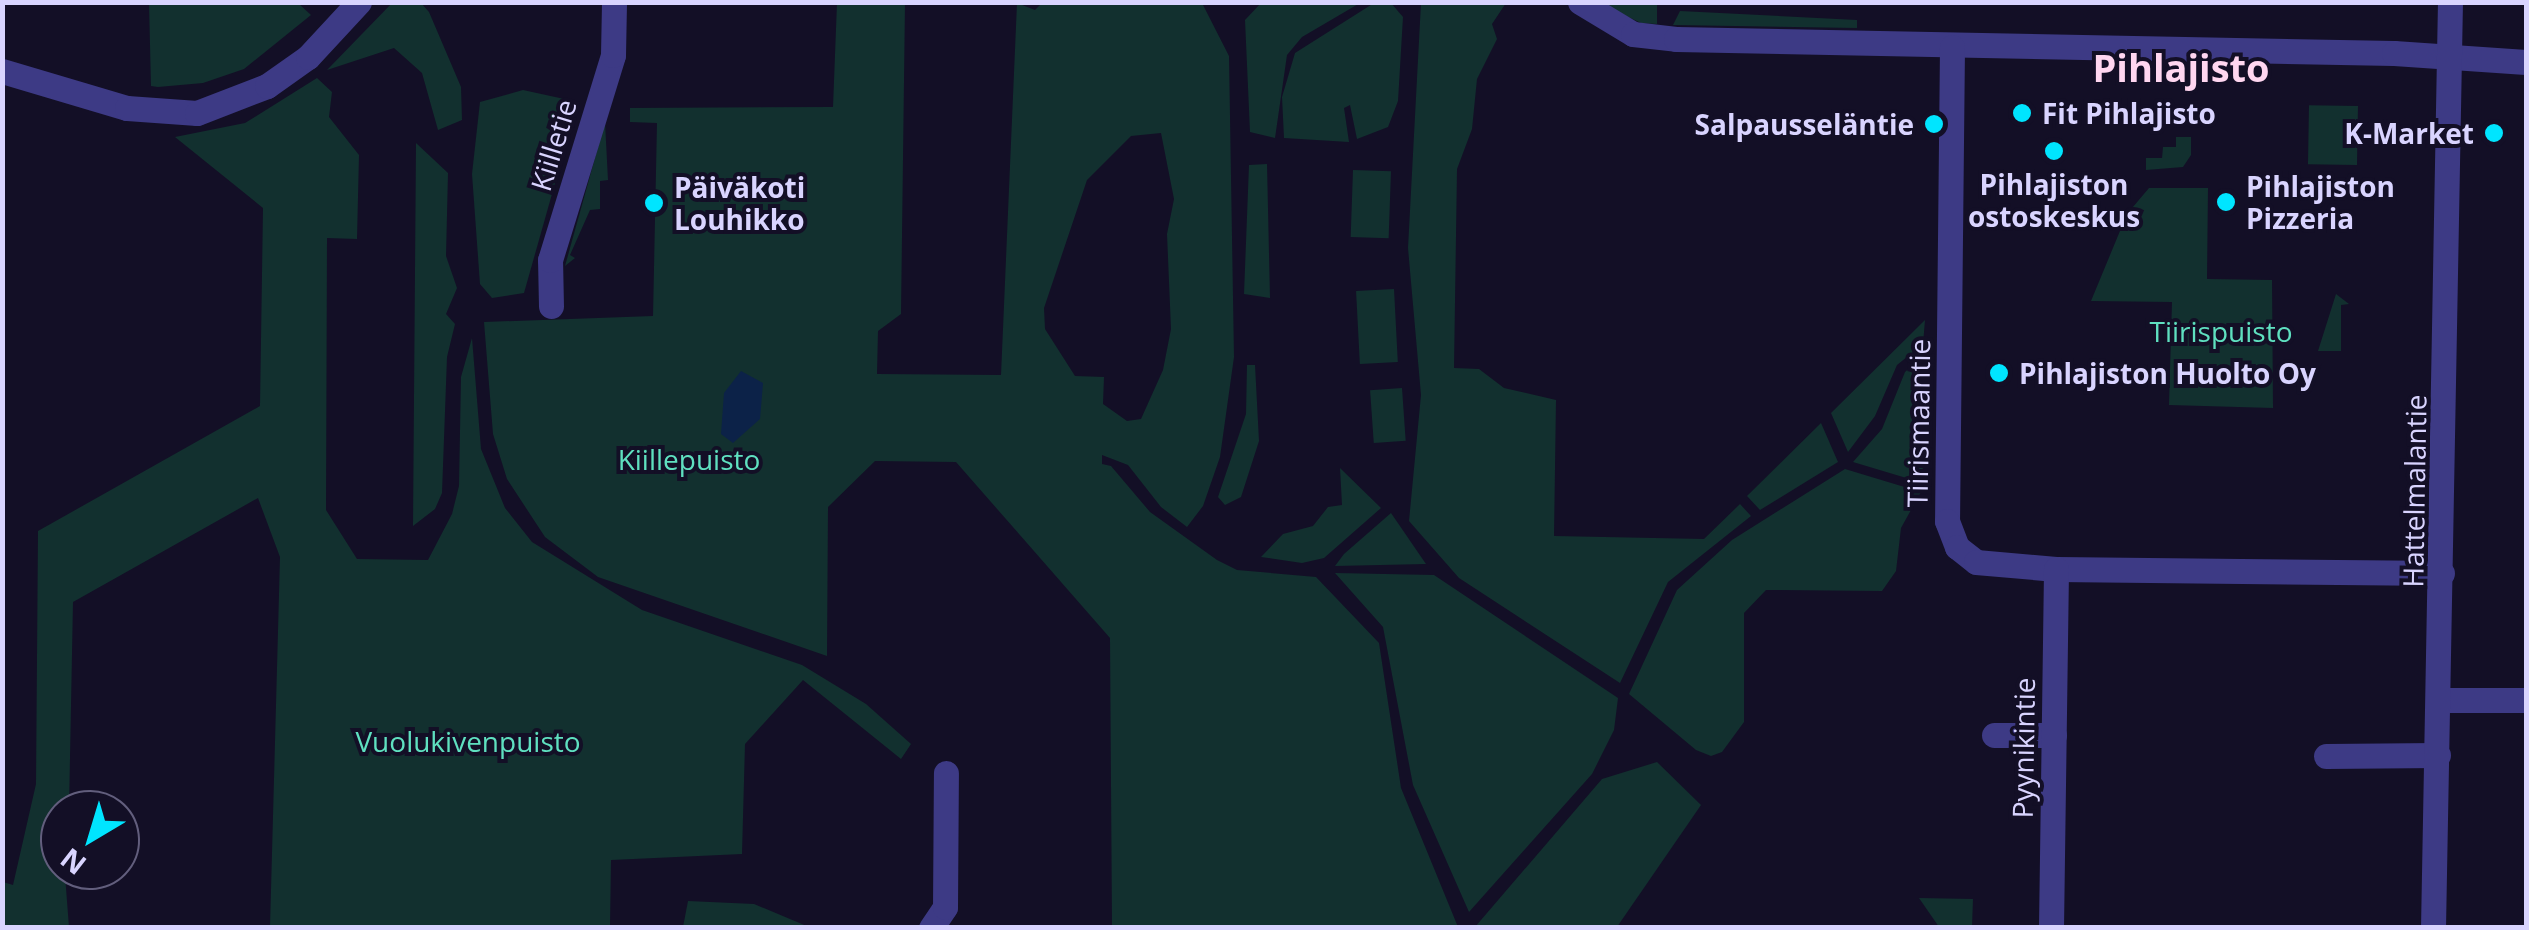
<!DOCTYPE html>
<meta charset="utf-8">
<style>
body{margin:0}
#map{position:relative;width:2529px;height:930px;overflow:hidden;background:#130f26;font-family:"Open Sans",sans-serif}
div>[style]{position:absolute}
[style*='--x']{left:calc(var(--x)*1px);top:calc(var(--y)*1px);width:calc(var(--w)*1px);rotate:calc(var(--a)*1deg)}
.green>*{inset:0;background:#12302f;transform-origin:0 0}
.water>*{inset:0;background:#0c2248}
.minor>*{height:25px;margin:-12.5px;padding:0 12.5px;transform-origin:12.5px;border-radius:12.5px;background:#3d3a85}
.dots>*{width:28px;height:28px;translate:-50% -50%;box-sizing:border-box;border:5px solid #130f26;border-radius:50%}
span{translate:-50% -50%;white-space:nowrap;text-align:center;line-height:1.15;-webkit-text-stroke:8px #130f26;paint-order:stroke}
.poi-label{font-size:28px;color:#d9d4ff;font-weight:700}
.left{translate:0 -50%;text-align:left}
.right{translate:-100% -50%;text-align:right}
.street-label{font-size:28px;color:#d9d4ff}
.park-label{font-size:28px;color:#5fe0c0}
.district-label{font-size:38px;color:#ffd6f0;font-weight:700}
.frame{position:absolute;inset:0;border:5px solid #d9d4ff;pointer-events:none}
.north{position:absolute;left:40px;top:790px;width:100px;height:100px;box-sizing:border-box;background:#130f26;border:2px solid #625e7d;border-radius:50%;rotate:218deg;font-size:28px;font-weight:700;line-height:40px;text-align:center;color:#d9d4ff}
.north::after{content:'';display:block;margin:auto;width:35px;height:45px;background:#00e5ff;clip-path:polygon(50% 0,100% 100%,50% 72%,0 100%)}
</style>
<div id="map">
<div class="green">
<i style="clip-path:polygon(393px 2px,421px 3px,429px 12px,461px 87px,462px 120px,438px 130px,422px 73px,394px 48px,327px 70px)"></i>
<i style="clip-path:polygon(evenodd,1043px 2px,1202px 3px,1229px 56px,1234px 357px,1220px 457px,1203px 506px,1187px 527px,1161px 507px,1128px 465px,1102px 455px,1102px 464px,1111px 466px,1150px 512px,1217px 560px,1237px 570px,1316px 577px,1379px 643px,1401px 788px,1458px 927px,1112px 927px,1110px 638px,956px 462px,875px 461px,828px 507px,827px 656px,598px 577px,545px 537px,507px 479px,493px 434px,484px 322px,653px 316px,657px 123px,630px 122px,630px 108px,833px 107px,837px 3px,905px 3px,901px 314px,878px 331px,877px 374px,1001px 375px,1017px 3px,1035px 10px,1043px 2px,1161px 133px,1174px 199px,1167px 234px,1171px 329px,1163px 370px,1141px 419px,1127px 421px,1103px 404px,1104px 377px,1075px 376px,1045px 329px,1044px 308px,1087px 180px,1131px 136px,1161px 133px)"></i>
<i style="clip-path:polygon(149px 3px,298px 3px,311px 15px,244px 69px,203px 83px,158px 87px,151px 86px)"></i>
<i style="clip-path:polygon(1261px 3px,1360px 3px,1302px 37px,1287px 55px,1275px 138px,1250px 132px,1245px 20px)"></i>
<i style="clip-path:polygon(1374px 3px,1391px 3px,1403px 17px,1398px 101px,1388px 127px,1357px 139px,1350px 105px,1344px 108px,1349px 142px,1284px 138px,1282px 97px,1295px 53px)"></i>
<i style="clip-path:polygon(1421px 3px,1506px 3px,1492px 24px,1497px 39px,1477px 79px,1472px 129px,1457px 169px,1454px 368px,1479px 369px,1504px 388px,1556px 400px,1554px 536px,1704px 539px,1740px 504px,1751px 516px,1668px 582px,1620px 683px,1459px 578px,1409px 521px,1421px 395px,1408px 248px)"></i>
<i style="clip-path:polygon(1599px 3px,1657px 3px,1657px 24px,1641px 23px)"></i>
<i style="clip-path:polygon(1680px 11px,1857px 20px,1857px 28px,1673px 25px)"></i>
<i style="clip-path:polygon(317px 78px,332px 92px,329px 117px,359px 155px,357px 239px,327px 238px,326px 510px,357px 559px,428px 560px,452px 514px,459px 486px,461px 377px,472px 338px,481px 449px,505px 508px,532px 542px,642px 610px,802px 665px,866px 704px,911px 744px,901px 759px,803px 680px,745px 744px,742px 854px,611px 860px,610px 927px,270px 927px,280px 557px,258px 498px,73px 602px,69px 810px,60px 810px,69px 927px,3px 927px,3px 882px,13px 885px,36px 784px,38px 531px,260px 406px,263px 208px,175px 137px,245px 123px)"></i>
<i style="clip-path:polygon(523px 90px,578px 102px,524px 293px,492px 298px,480px 284px,472px 174px,480px 102px)"></i>
<i style="left:2358px;top:106px;width:59px;height:49px;rotate:91deg"></i>
<i style="clip-path:polygon(605px 122px,608px 180px,600px 181px,600px 209px,590px 210px,570px 255px,575px 258px,565px 266px)"></i>
<i style="clip-path:polygon(2176px 137px,2191px 137px,2191px 155px,2183px 167px,2146px 170px,2146px 158px,2162px 158px,2163px 147px,2176px 147px)"></i>
<i style="clip-path:polygon(416px 143px,448px 173px,446px 256px,457px 288px,446px 314px,455px 324px,447px 357px,442px 493px,435px 509px,413px 526px)"></i>
<i style="clip-path:polygon(1267px 164px,1270px 298px,1244px 294px,1249px 165px)"></i>
<i style="left:1353px;top:170px;width:38px;height:67px;rotate:2deg"></i>
<i style="clip-path:polygon(2149px 188px,2208px 188px,2207px 279px,2272px 280px,2273px 408px,2169px 405px,2172px 302px,2091px 301px,2127px 214px)"></i>
<i style="left:1394px;top:289px;width:73px;height:38px;rotate:87deg"></i>
<i style="clip-path:polygon(2336px 294px,2349px 304px,2341px 305px,2341px 351px,2318px 351px)"></i>
<i style="clip-path:polygon(1925px 320px,1923px 344px,1897px 365px,1875px 416px,1848px 452px,1831px 413px)"></i>
<i style="clip-path:polygon(1921px 358px,1923px 483px,1853px 462px,1882px 429px,1905px 372px)"></i>
<i style="clip-path:polygon(1247px 365px,1255px 365px,1259px 441px,1241px 497px,1225px 505px,1218px 497px,1246px 414px)"></i>
<i style="left:1402px;top:388px;width:53px;height:32px;rotate:86deg"></i>
<i style="clip-path:polygon(1821px 423px,1838px 462px,1760px 510px,1747px 496px)"></i>
<i style="clip-path:polygon(1340px 468px,1381px 508px,1324px 558px,1302px 563px,1261px 557px,1283px 534px,1313px 526px,1328px 507px,1342px 505px)"></i>
<i style="clip-path:polygon(1845px 469px,1921px 492px,1901px 528px,1896px 571px,1882px 591px,1766px 590px,1744px 613px,1744px 722px,1722px 752px,1711px 756px,1696px 750px,1629px 694px,1677px 590px,1732px 540px)"></i>
<i style="clip-path:polygon(1391px 513px,1426px 564px,1335px 566px,1344px 554px)"></i>
<i style="clip-path:polygon(1335px 573px,1434px 575px,1618px 698px,1614px 730px,1592px 774px,1469px 912px,1413px 785px,1383px 627px)"></i>
<i style="clip-path:polygon(1657px 762px,1701px 805px,1617px 927px,1475px 927px,1602px 779px)"></i>
<i style="clip-path:polygon(1919px 898px,1973px 899px,1972px 927px,1939px 927px)"></i>
<i style="clip-path:polygon(688px 901px,754px 904px,809px 927px,683px 927px)"></i>
</div>
<div class="water">
<i style="clip-path:polygon(741px 371px,763px 383px,760px 419px,733px 443px,721px 434px,724px 393px)"></i>
</div>
<div class="minor">
<i style="--x:1580;--y:2;--w:62;--a:31.1"></i>
<i style="--x:1633;--y:34;--w:43;--a:6.6"></i>
<i style="--x:1676;--y:39;--w:718;--a:1.12"></i>
<i style="--x:2394;--y:53;--w:132;--a:3.9"></i>
<i style="--x:1952;--y:47;--w:474;--a:90.6"></i>
<i style="--x:1947;--y:521;--w:28;--a:69"></i>
<i style="--x:1957;--y:547;--w:24;--a:38"></i>
<i style="--x:1976;--y:562;--w:80;--a:5"></i>
<i style="--x:2056;--y:569;--w:386;--a:0.6"></i>
<i style="--x:2;--y:71;--w:130;--a:16.5"></i>
<i style="--x:127;--y:108;--w:70;--a:4.1"></i>
<i style="--x:197;--y:113;--w:75;--a:-21.1"></i>
<i style="--x:267;--y:86;--w:50;--a:-35.3"></i>
<i style="--x:308;--y:57;--w:75;--a:-47.2"></i>
<i style="--x:551;--y:306;--w:46;--a:-91.2"></i>
<i style="--x:550;--y:260;--w:214;--a:-72.9"></i>
<i style="--x:613;--y:55;--w:53;--a:-88.9"></i>
<i style="--x:2439;--y:700;--w:87;--a:0"></i>
<i style="--x:1994;--y:735;--w:60;--a:0"></i>
<i style="--x:2326;--y:756;--w:112;--a:-0.5"></i>
<i style="--x:931;--y:928;--w:25;--a:-56"></i>
<i style="--x:945;--y:907;--w:134;--a:-89.6"></i>
<i style="--x:2051;--y:928;--w:359;--a:-89.2"></i>
<i style="--x:2433;--y:928;--w:926;--a:-88.95"></i>
</div>
<div class="dots">
<i style="left:2022px;top:113px;background:#00e5ff"></i>
<i style="left:1934px;top:124px;background:#00e5ff"></i>
<i style="left:2494px;top:133px;background:#00e5ff"></i>
<i style="left:2054px;top:151px;background:#00e5ff"></i>
<i style="left:2226px;top:202px;background:#00e5ff"></i>
<i style="left:654px;top:203px;background:#00e5ff"></i>
<i style="left:1999px;top:373px;background:#00e5ff"></i>
</div>
<div class="poi-label">
<span class="left" style="left:2042px;top:113px">Fit Pihlajisto</span>
<span class="right" style="left:1914px;top:124px">Salpausseläntie</span>
<span class="right" style="left:2474px;top:133px">K-Market</span>
<span style="left:2054px;top:200px">Pihlajiston<br>ostoskeskus</span>
<span class="left" style="left:2246px;top:202px">Pihlajiston<br>Pizzeria</span>
<span class="left" style="left:674px;top:203px">Päiväkoti<br>Louhikko</span>
<span class="left" style="left:2019px;top:373px">Pihlajiston Huolto Oy</span>
</div>
<div class="street-label">
<span style="left:553px;top:145px;rotate:-73deg">Kiilletie</span>
<span style="left:1918px;top:423px;rotate:-89deg">Tiirismaantie</span>
<span style="left:2414px;top:491px;rotate:-89deg">Hattelmalantie</span>
<span style="left:2023px;top:748px;rotate:-89deg">Pyynikintie</span>
</div>
<div class="park-label">
<span style="left:2221px;top:331px">Tiirispuisto</span>
<span style="left:689px;top:459px">Kiillepuisto</span>
<span style="left:468px;top:741px">Vuolukivenpuisto</span>
</div>
<div class="district-label">
<span style="left:2181px;top:68px">Pihlajisto</span>
</div>
<div class="frame"></div>
<div class="north">N</div>
</div>
